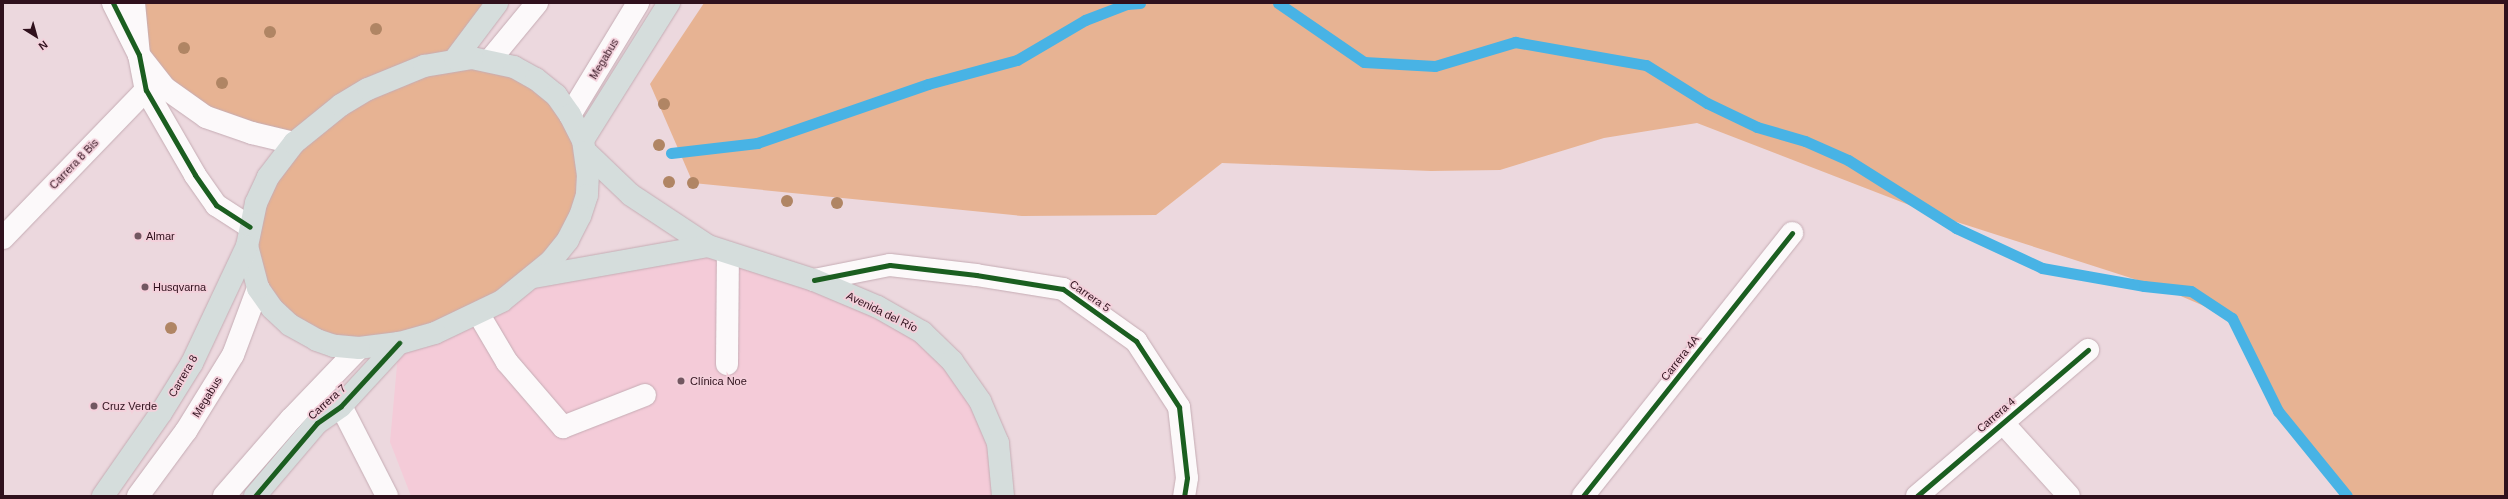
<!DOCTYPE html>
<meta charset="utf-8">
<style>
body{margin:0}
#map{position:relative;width:2508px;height:499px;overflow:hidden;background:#ecd8de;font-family:Arial,sans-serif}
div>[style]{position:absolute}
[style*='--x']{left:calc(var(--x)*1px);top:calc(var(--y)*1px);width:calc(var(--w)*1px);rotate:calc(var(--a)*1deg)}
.built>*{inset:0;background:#f4cbd8}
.green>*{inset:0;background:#e7b393}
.stream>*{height:11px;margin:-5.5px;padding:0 5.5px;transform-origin:5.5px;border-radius:5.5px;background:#48b3e5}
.roads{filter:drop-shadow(0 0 1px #c5acb4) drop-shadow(0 0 1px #c5acb4)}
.minor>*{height:22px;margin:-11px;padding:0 11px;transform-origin:11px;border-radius:11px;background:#fcf9fa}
.major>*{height:22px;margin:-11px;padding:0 11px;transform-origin:11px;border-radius:11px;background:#d5dddc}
.cycleway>*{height:5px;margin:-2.5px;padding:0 2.5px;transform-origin:2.5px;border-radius:2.5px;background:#1b5e20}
.trees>*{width:12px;height:12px;margin:-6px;border-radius:50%;background:#b08564}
.dots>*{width:11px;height:11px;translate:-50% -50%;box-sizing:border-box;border:2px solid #f4d0db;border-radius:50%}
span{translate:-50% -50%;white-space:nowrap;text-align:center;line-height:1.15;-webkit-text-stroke:3.5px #f4d0db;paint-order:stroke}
.street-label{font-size:11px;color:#30111d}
.poi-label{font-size:11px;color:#30111d}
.left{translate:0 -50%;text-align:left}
.frame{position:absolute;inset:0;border:4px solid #30111d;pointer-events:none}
.north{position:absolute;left:16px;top:16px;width:40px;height:40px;-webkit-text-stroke:3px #f4d0db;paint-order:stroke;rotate:143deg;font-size:11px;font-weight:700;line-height:16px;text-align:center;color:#30111d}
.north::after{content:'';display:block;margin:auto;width:14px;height:18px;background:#30111d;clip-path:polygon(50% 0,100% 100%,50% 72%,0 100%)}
</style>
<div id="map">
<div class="built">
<i style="clip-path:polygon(708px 246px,922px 332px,980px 401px,1003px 496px,411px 496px,390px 442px,399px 343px,530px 278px)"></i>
</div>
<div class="green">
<i style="clip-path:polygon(139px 3px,497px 3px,455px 59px,536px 79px,583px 140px,580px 216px,502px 301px,359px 348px,290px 325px,247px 246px,293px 143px,206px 117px,156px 77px)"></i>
<i style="clip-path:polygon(704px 3px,2505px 3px,2505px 496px,2347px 496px,2278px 411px,2232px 318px,2162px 288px,1935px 215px,1697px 123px,1604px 138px,1500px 170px,1431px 171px,1222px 163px,1156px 215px,1022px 216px,693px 183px,650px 84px)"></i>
</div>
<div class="stream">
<i style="--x:1278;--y:3;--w:104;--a:34.5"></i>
<i style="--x:1364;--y:62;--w:71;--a:3.2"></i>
<i style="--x:1435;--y:66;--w:84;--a:-16.7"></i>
<i style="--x:1515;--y:42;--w:133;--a:10"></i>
<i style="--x:1646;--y:65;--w:72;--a:31.9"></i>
<i style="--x:1707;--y:103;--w:55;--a:25.6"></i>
<i style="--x:1757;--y:127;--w:50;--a:16.3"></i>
<i style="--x:1805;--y:141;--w:47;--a:23.8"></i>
<i style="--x:1848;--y:160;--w:128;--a:32.2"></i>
<i style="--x:1956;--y:228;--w:95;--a:24.9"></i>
<i style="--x:2042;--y:268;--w:104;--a:10"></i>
<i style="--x:2144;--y:286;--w:47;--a:6.1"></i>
<i style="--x:2191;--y:291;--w:49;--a:33.4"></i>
<i style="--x:2232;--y:318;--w:104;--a:63.7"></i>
<i style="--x:2278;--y:411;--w:109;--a:50.9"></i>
<i style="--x:671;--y:153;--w:87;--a:-6.6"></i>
<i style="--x:757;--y:143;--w:181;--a:-19"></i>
<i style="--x:928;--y:84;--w:92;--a:-15.1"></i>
<i style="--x:1017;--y:60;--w:79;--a:-30.5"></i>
<i style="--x:1085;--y:20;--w:45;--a:-20.9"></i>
<i style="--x:1127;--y:4;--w:13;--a:-4"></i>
</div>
<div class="roads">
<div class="minor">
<i style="--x:113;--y:3;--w:58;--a:63.4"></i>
<i style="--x:139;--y:55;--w:36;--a:79"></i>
<i style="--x:146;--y:90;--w:98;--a:60"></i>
<i style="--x:195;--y:175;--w:37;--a:55"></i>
<i style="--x:216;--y:205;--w:40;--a:32.9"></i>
<i style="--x:134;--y:3;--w:52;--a:84.5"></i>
<i style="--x:139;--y:55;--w:42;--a:51.8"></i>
<i style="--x:165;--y:88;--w:50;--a:35.3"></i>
<i style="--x:206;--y:117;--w:49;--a:19.2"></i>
<i style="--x:252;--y:133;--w:43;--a:13.4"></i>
<i style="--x:490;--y:60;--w:74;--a:-50.5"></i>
<i style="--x:570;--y:115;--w:131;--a:-58.7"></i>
<i style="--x:3;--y:238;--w:206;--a:-46"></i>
<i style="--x:814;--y:280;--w:77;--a:-11.2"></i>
<i style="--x:890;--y:265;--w:87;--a:6.6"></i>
<i style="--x:976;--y:275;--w:88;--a:9.1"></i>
<i style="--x:1063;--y:289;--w:90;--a:35.5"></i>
<i style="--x:1136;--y:341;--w:79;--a:56.9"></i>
<i style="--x:1179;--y:407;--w:71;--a:83.6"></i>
<i style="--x:1187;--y:478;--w:18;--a:99"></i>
<i style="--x:478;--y:313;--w:57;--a:59.4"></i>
<i style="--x:507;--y:362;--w:86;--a:49.3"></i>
<i style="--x:563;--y:427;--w:88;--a:-21.3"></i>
<i style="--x:727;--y:364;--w:111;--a:-89.5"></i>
<i style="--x:341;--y:406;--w:101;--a:62.9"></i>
<i style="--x:2003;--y:423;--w:98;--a:47.9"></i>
<i style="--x:138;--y:496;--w:81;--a:-53.6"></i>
<i style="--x:186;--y:431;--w:89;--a:-58.3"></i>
<i style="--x:233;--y:355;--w:72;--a:-69.5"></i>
<i style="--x:224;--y:496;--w:102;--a:-49"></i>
<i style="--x:291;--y:419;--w:98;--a:-46.2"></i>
<i style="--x:1583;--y:496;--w:336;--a:-51.5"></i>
<i style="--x:1917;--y:496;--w:225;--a:-40.5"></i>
</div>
<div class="major">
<i style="--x:472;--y:58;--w:43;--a:12.1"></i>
<i style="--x:514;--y:67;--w:25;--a:29"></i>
<i style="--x:536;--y:79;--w:26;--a:39"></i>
<i style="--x:556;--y:95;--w:24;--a:55"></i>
<i style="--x:570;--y:115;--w:28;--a:63"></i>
<i style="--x:583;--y:140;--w:34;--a:82"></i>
<i style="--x:588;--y:174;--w:21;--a:93"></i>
<i style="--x:587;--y:195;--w:22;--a:108"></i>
<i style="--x:580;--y:216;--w:27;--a:117"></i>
<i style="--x:568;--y:240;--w:27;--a:129"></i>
<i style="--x:551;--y:261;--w:63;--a:140.8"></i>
<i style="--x:502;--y:301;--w:74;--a:154.5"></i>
<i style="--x:435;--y:333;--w:37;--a:164"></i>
<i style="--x:399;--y:343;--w:40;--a:172.9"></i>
<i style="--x:359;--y:348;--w:25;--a:-175"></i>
<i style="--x:334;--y:346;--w:18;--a:-161"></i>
<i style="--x:317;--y:340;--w:31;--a:-151"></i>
<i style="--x:290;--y:325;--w:25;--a:-137"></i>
<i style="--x:272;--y:308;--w:24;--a:-125"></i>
<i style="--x:258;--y:288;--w:43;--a:-104.7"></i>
<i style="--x:247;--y:246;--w:44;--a:-78.2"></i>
<i style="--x:256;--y:203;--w:29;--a:-65"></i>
<i style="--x:268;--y:177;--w:43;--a:-52.6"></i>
<i style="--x:294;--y:143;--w:60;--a:-39"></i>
<i style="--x:341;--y:105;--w:31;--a:-31"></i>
<i style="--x:368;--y:89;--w:61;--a:-22.3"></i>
<i style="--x:424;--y:66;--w:49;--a:-9.5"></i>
<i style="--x:455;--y:59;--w:70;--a:-53.1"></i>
<i style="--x:583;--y:140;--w:162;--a:-57.9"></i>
<i style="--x:586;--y:152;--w:62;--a:43.7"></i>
<i style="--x:631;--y:195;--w:92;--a:33.5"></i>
<i style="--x:708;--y:246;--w:111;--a:17.8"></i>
<i style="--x:814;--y:280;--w:69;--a:22.9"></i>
<i style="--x:878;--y:307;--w:51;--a:29.6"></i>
<i style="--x:922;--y:332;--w:42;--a:44"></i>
<i style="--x:952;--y:361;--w:49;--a:55"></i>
<i style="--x:980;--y:401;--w:46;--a:66.8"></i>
<i style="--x:998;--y:443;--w:53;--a:84.6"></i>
<i style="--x:534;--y:277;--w:177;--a:-10.1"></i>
<i style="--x:103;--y:496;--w:101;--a:-55.1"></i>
<i style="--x:161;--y:413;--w:59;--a:-58.2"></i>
<i style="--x:192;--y:363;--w:129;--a:-64.8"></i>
<i style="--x:255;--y:496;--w:96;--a:-49.7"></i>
<i style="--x:317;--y:423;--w:29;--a:-35"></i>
<i style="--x:341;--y:406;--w:86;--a:-47.4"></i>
</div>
</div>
<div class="cycleway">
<i style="--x:113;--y:3;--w:58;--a:63.4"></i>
<i style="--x:139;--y:55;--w:36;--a:79"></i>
<i style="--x:146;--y:90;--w:98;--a:60"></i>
<i style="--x:195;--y:175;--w:37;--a:55"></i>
<i style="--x:216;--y:205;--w:40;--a:32.9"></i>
<i style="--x:814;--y:280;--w:77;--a:-11.2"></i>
<i style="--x:890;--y:265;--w:87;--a:6.6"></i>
<i style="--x:976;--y:275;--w:88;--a:9.1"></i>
<i style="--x:1063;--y:289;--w:90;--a:35.5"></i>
<i style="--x:1136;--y:341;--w:79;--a:56.9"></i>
<i style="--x:1179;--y:407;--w:71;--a:83.6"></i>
<i style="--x:1187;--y:478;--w:18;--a:99"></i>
<i style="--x:255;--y:496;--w:96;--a:-49.7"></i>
<i style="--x:317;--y:423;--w:29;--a:-35"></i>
<i style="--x:341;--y:406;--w:86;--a:-47.4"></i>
<i style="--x:1583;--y:496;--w:336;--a:-51.5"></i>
<i style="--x:1917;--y:496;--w:225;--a:-40.5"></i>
</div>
<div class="trees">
<i style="left:376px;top:29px"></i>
<i style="left:270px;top:32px"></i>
<i style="left:184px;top:48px"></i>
<i style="left:222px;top:83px"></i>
<i style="left:664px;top:104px"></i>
<i style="left:659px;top:145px"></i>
<i style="left:669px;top:182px"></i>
<i style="left:693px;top:183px"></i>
<i style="left:787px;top:201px"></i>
<i style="left:837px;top:203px"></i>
<i style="left:171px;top:328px"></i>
</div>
<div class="dots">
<i style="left:138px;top:236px;background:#725761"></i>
<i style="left:145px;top:287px;background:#725761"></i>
<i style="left:681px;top:381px;background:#725761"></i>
<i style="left:94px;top:406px;background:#725761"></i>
</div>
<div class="street-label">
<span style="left:604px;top:59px;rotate:-59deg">Megabus</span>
<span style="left:74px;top:164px;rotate:-46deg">Carrera 8 Bis</span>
<span style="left:1090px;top:296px;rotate:35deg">Carrera 5</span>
<span style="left:882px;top:312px;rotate:26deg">Avenida del Río</span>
<span style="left:1680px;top:358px;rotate:-52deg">Carrera 4A</span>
<span style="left:183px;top:376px;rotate:-60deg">Carrera 8</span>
<span style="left:207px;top:397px;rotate:-58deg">Megabus</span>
<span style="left:327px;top:402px;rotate:-42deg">Carrera 7</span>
<span style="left:1996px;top:415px;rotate:-41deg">Carrera 4</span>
</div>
<div class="poi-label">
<span class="left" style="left:146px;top:236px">Almar</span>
<span class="left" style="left:153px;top:287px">Husqvarna</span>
<span class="left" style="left:690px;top:381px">Clínica Noe</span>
<span class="left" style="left:102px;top:406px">Cruz Verde</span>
</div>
<div class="frame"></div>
<div class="north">N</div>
</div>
